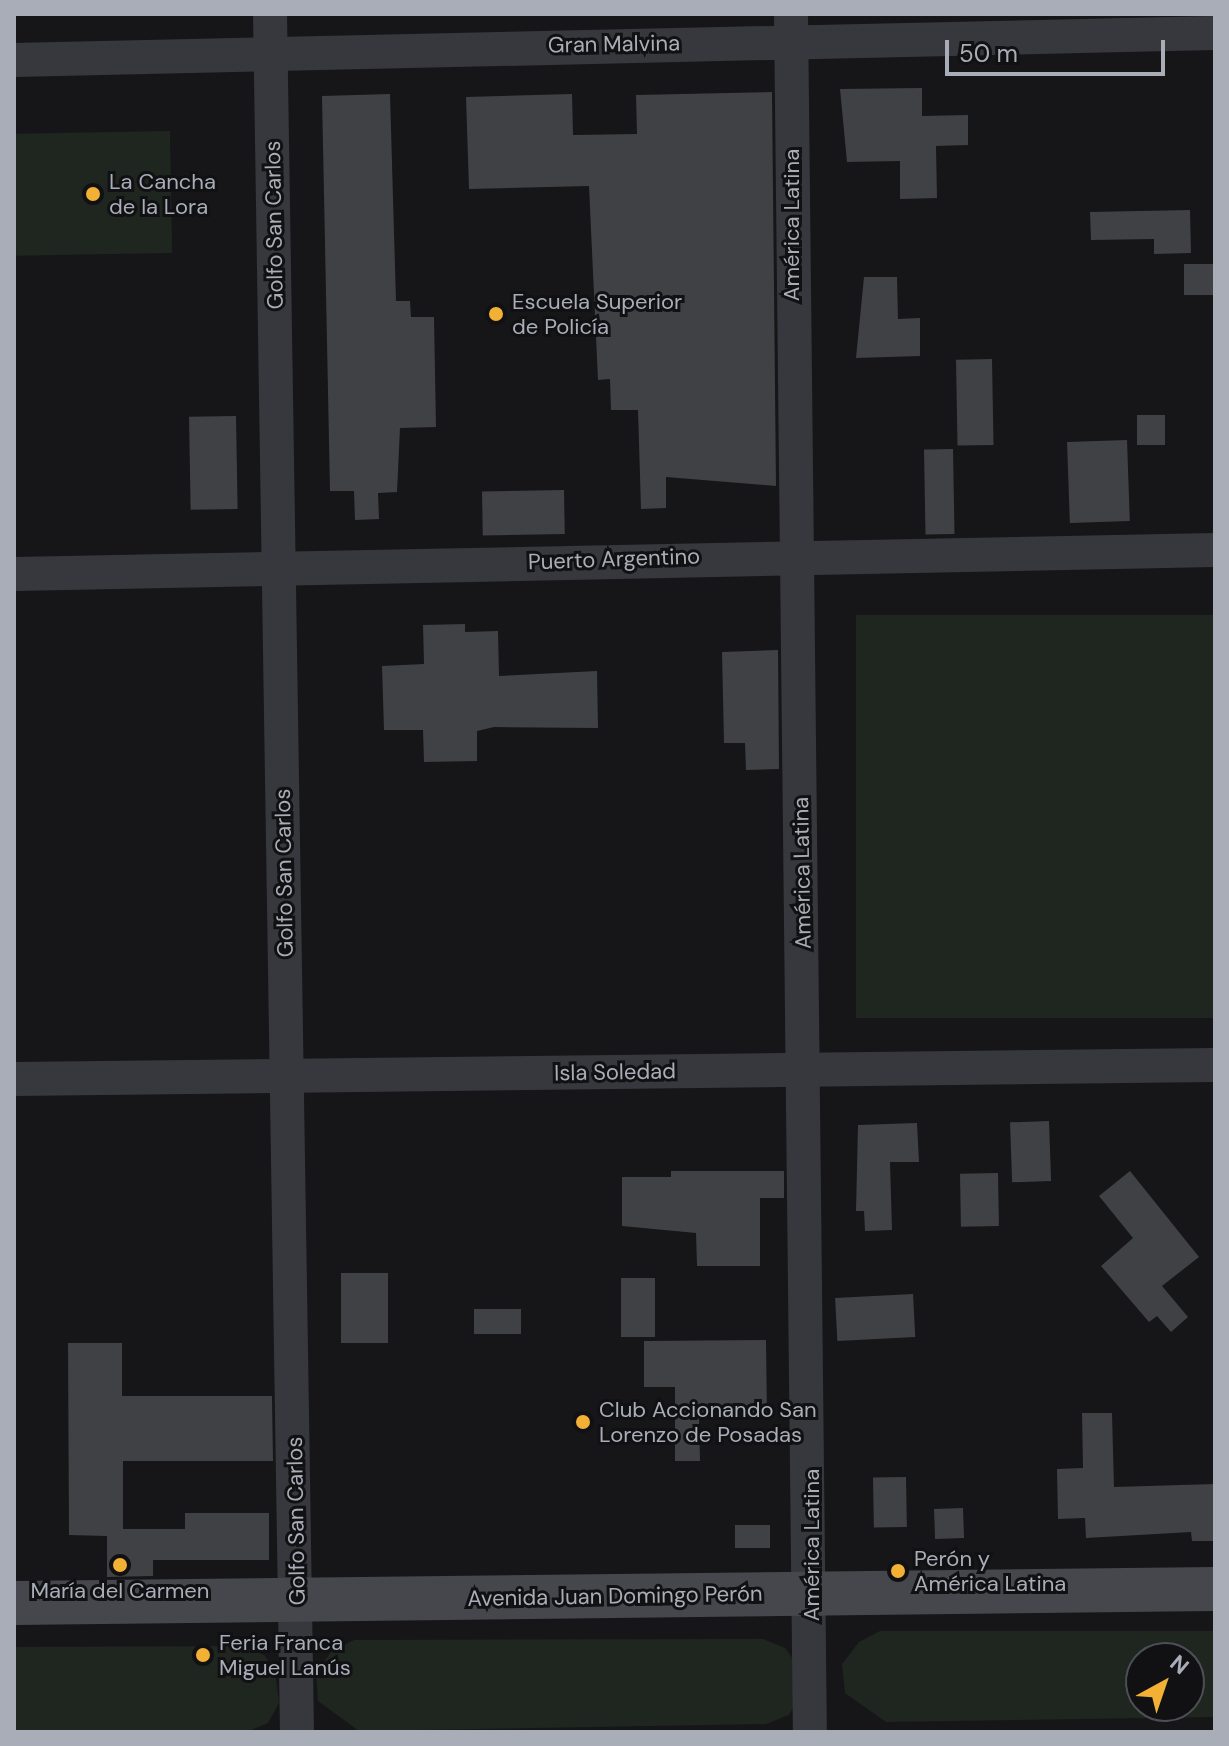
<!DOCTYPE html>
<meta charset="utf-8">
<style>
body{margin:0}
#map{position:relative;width:1229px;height:1746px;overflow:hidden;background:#161618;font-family:"DM Sans",sans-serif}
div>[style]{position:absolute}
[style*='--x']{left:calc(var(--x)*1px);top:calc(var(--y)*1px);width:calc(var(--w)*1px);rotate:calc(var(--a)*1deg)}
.green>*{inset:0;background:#1e261f;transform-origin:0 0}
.building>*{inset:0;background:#404145;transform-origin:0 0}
.street>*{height:34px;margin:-17px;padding:0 17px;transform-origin:17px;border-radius:17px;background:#37383d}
.secondary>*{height:44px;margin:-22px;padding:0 22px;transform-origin:22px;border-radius:22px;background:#45474d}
.dots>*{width:22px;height:22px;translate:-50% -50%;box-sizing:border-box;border:4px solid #111113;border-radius:50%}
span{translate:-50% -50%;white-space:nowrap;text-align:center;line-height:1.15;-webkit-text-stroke:6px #111113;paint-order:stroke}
.street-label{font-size:22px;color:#a8adb8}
.poi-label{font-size:22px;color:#a8adb8}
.left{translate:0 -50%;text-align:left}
.frame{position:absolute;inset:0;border:16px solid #a8adb8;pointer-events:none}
.north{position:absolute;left:1125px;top:1642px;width:80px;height:80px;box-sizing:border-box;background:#111113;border:2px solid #4d4f55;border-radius:50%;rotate:40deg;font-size:22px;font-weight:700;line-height:32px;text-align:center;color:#a8adb8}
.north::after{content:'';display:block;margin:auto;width:28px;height:36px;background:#f2b134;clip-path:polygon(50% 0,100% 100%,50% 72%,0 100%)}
.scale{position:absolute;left:945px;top:40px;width:220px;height:36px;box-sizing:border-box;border:4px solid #a8adb8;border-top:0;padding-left:10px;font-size:24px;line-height:28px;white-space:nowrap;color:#a8adb8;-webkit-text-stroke:6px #111113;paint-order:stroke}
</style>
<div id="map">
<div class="green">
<i style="left:170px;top:131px;width:122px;height:156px;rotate:89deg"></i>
<i style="left:1215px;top:615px;width:403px;height:359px;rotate:90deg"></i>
<i style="clip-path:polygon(evenodd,880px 1631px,1215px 1631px,1215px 1717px,886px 1722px,845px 1693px,842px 1664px,859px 1642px,880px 1631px,1141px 1658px,1189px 1658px,1189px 1706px,1141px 1706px,1141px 1658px)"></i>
<i style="clip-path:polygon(763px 1639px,785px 1648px,796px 1663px,800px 1696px,789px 1715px,766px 1724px,359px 1731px,318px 1701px,316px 1672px,332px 1651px,354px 1640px)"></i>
<i style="clip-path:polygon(242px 1646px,264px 1655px,275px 1670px,279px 1703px,268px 1723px,246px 1732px,14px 1732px,14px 1647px)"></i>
</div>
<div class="building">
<i style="clip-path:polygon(922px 88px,922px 116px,968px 115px,968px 145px,936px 146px,937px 198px,900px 199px,900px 161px,847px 162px,840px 89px)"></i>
<i style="clip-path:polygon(772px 92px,776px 486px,666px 477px,666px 508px,641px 509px,638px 410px,611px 410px,610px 379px,598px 380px,589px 186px,469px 189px,466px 97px,572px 94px,573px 135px,637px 134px,636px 95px)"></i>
<i style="clip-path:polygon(390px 94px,396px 301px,410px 301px,411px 317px,434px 317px,436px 427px,400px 428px,397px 492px,378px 493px,379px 519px,355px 520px,354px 491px,330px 491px,322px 96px)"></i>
<i style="clip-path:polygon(1190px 210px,1191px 253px,1154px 254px,1154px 239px,1091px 240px,1090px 212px)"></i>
<i style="left:1215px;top:264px;width:31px;height:31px;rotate:90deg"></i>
<i style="clip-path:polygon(864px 277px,897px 277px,898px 319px,920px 318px,920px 356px,856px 358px)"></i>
<i style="left:992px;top:359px;width:86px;height:36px;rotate:89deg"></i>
<i style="left:1137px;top:415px;width:28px;height:30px"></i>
<i style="left:236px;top:416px;width:93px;height:47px;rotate:89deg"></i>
<i style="left:1127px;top:440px;width:81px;height:60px;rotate:88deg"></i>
<i style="left:953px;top:449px;width:85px;height:29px;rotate:89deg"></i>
<i style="left:564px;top:490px;width:44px;height:82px;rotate:89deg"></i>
<i style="clip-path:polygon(465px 624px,465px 632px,498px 631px,499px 676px,597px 671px,598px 728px,494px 727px,477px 731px,477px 761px,424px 762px,423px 730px,384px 730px,382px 666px,424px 664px,423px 625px)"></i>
<i style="clip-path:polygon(778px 650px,779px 769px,746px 770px,745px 743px,724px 743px,722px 652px)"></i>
<i style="left:1049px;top:1121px;width:60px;height:39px;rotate:88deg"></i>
<i style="clip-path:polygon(917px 1123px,919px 1162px,890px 1162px,892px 1230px,865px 1231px,864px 1211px,856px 1211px,858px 1125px)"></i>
<i style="clip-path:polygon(671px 1171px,784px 1171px,784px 1198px,760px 1198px,760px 1266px,697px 1266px,696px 1233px,622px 1226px,622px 1177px,671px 1177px)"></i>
<i style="clip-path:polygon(1130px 1171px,1199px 1257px,1162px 1286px,1188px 1317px,1171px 1332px,1157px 1316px,1149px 1322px,1101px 1266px,1133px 1238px,1099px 1196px)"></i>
<i style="left:998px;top:1173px;width:53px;height:38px;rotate:89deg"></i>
<i style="left:341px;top:1273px;width:47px;height:70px"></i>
<i style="left:621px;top:1278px;width:34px;height:59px"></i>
<i style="left:913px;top:1294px;width:43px;height:78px;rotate:87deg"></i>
<i style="left:474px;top:1309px;width:47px;height:25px"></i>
<i style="clip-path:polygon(766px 1340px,767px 1417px,699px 1417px,700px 1461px,675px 1461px,675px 1387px,644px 1387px,644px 1341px)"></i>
<i style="clip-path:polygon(68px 1343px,122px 1343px,122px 1396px,272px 1396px,273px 1461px,123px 1461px,123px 1529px,185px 1529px,185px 1513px,269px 1513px,269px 1560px,153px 1560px,153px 1576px,107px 1577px,107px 1536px,69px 1535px)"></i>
<i style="clip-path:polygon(1082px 1413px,1112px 1413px,1114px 1487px,1215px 1484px,1215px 1541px,1192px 1541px,1191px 1532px,1086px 1538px,1085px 1518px,1058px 1519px,1057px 1469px,1083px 1468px)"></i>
<i style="left:906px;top:1477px;width:50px;height:33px;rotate:89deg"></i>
<i style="left:963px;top:1508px;width:30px;height:29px;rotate:88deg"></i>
<i style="left:735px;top:1525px;width:35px;height:23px"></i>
</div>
<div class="street">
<i style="--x:270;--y:14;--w:1718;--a:89.1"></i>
<i style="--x:791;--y:14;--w:1718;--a:89.37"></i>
<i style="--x:14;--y:60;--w:1201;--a:-1.29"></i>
<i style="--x:14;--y:574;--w:1201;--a:-1.14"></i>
<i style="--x:14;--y:1079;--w:1201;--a:-0.67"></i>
</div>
<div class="secondary">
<i style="--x:14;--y:1603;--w:1201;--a:-0.67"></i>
</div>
<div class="dots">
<i style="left:93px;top:194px;background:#f2b134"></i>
<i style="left:496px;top:314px;background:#f2b134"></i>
<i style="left:583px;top:1422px;background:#f2b134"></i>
<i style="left:120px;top:1565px;background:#f2b134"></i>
<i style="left:898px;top:1571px;background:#f2b134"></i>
<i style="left:203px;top:1655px;background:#f2b134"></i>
</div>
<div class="street-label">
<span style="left:614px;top:44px;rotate:-1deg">Gran Malvina</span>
<span style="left:274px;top:225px;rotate:-91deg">Golfo San Carlos</span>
<span style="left:792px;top:225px;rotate:-90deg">América Latina</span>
<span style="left:614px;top:559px;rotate:-2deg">Puerto Argentino</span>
<span style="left:284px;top:873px;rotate:-91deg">Golfo San Carlos</span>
<span style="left:802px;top:873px;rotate:-91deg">América Latina</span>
<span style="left:615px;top:1072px;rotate:-1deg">Isla Soledad</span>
<span style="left:296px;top:1521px;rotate:-91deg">Golfo San Carlos</span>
<span style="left:812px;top:1545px;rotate:-90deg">América Latina</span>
<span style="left:615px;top:1596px;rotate:-1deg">Avenida Juan Domingo Perón</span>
</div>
<div class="poi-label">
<span class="left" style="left:109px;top:194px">La Cancha<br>de la Lora</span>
<span class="left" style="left:512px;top:314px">Escuela Superior<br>de Policía</span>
<span class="left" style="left:599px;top:1422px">Club Accionando San<br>Lorenzo de Posadas</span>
<span class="left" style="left:914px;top:1571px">Perón y<br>América Latina</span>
<span style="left:120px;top:1591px">María del Carmen</span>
<span class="left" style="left:219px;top:1655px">Feria Franca<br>Miguel Lanús</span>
</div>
<div class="frame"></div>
<div class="north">N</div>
<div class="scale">50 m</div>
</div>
